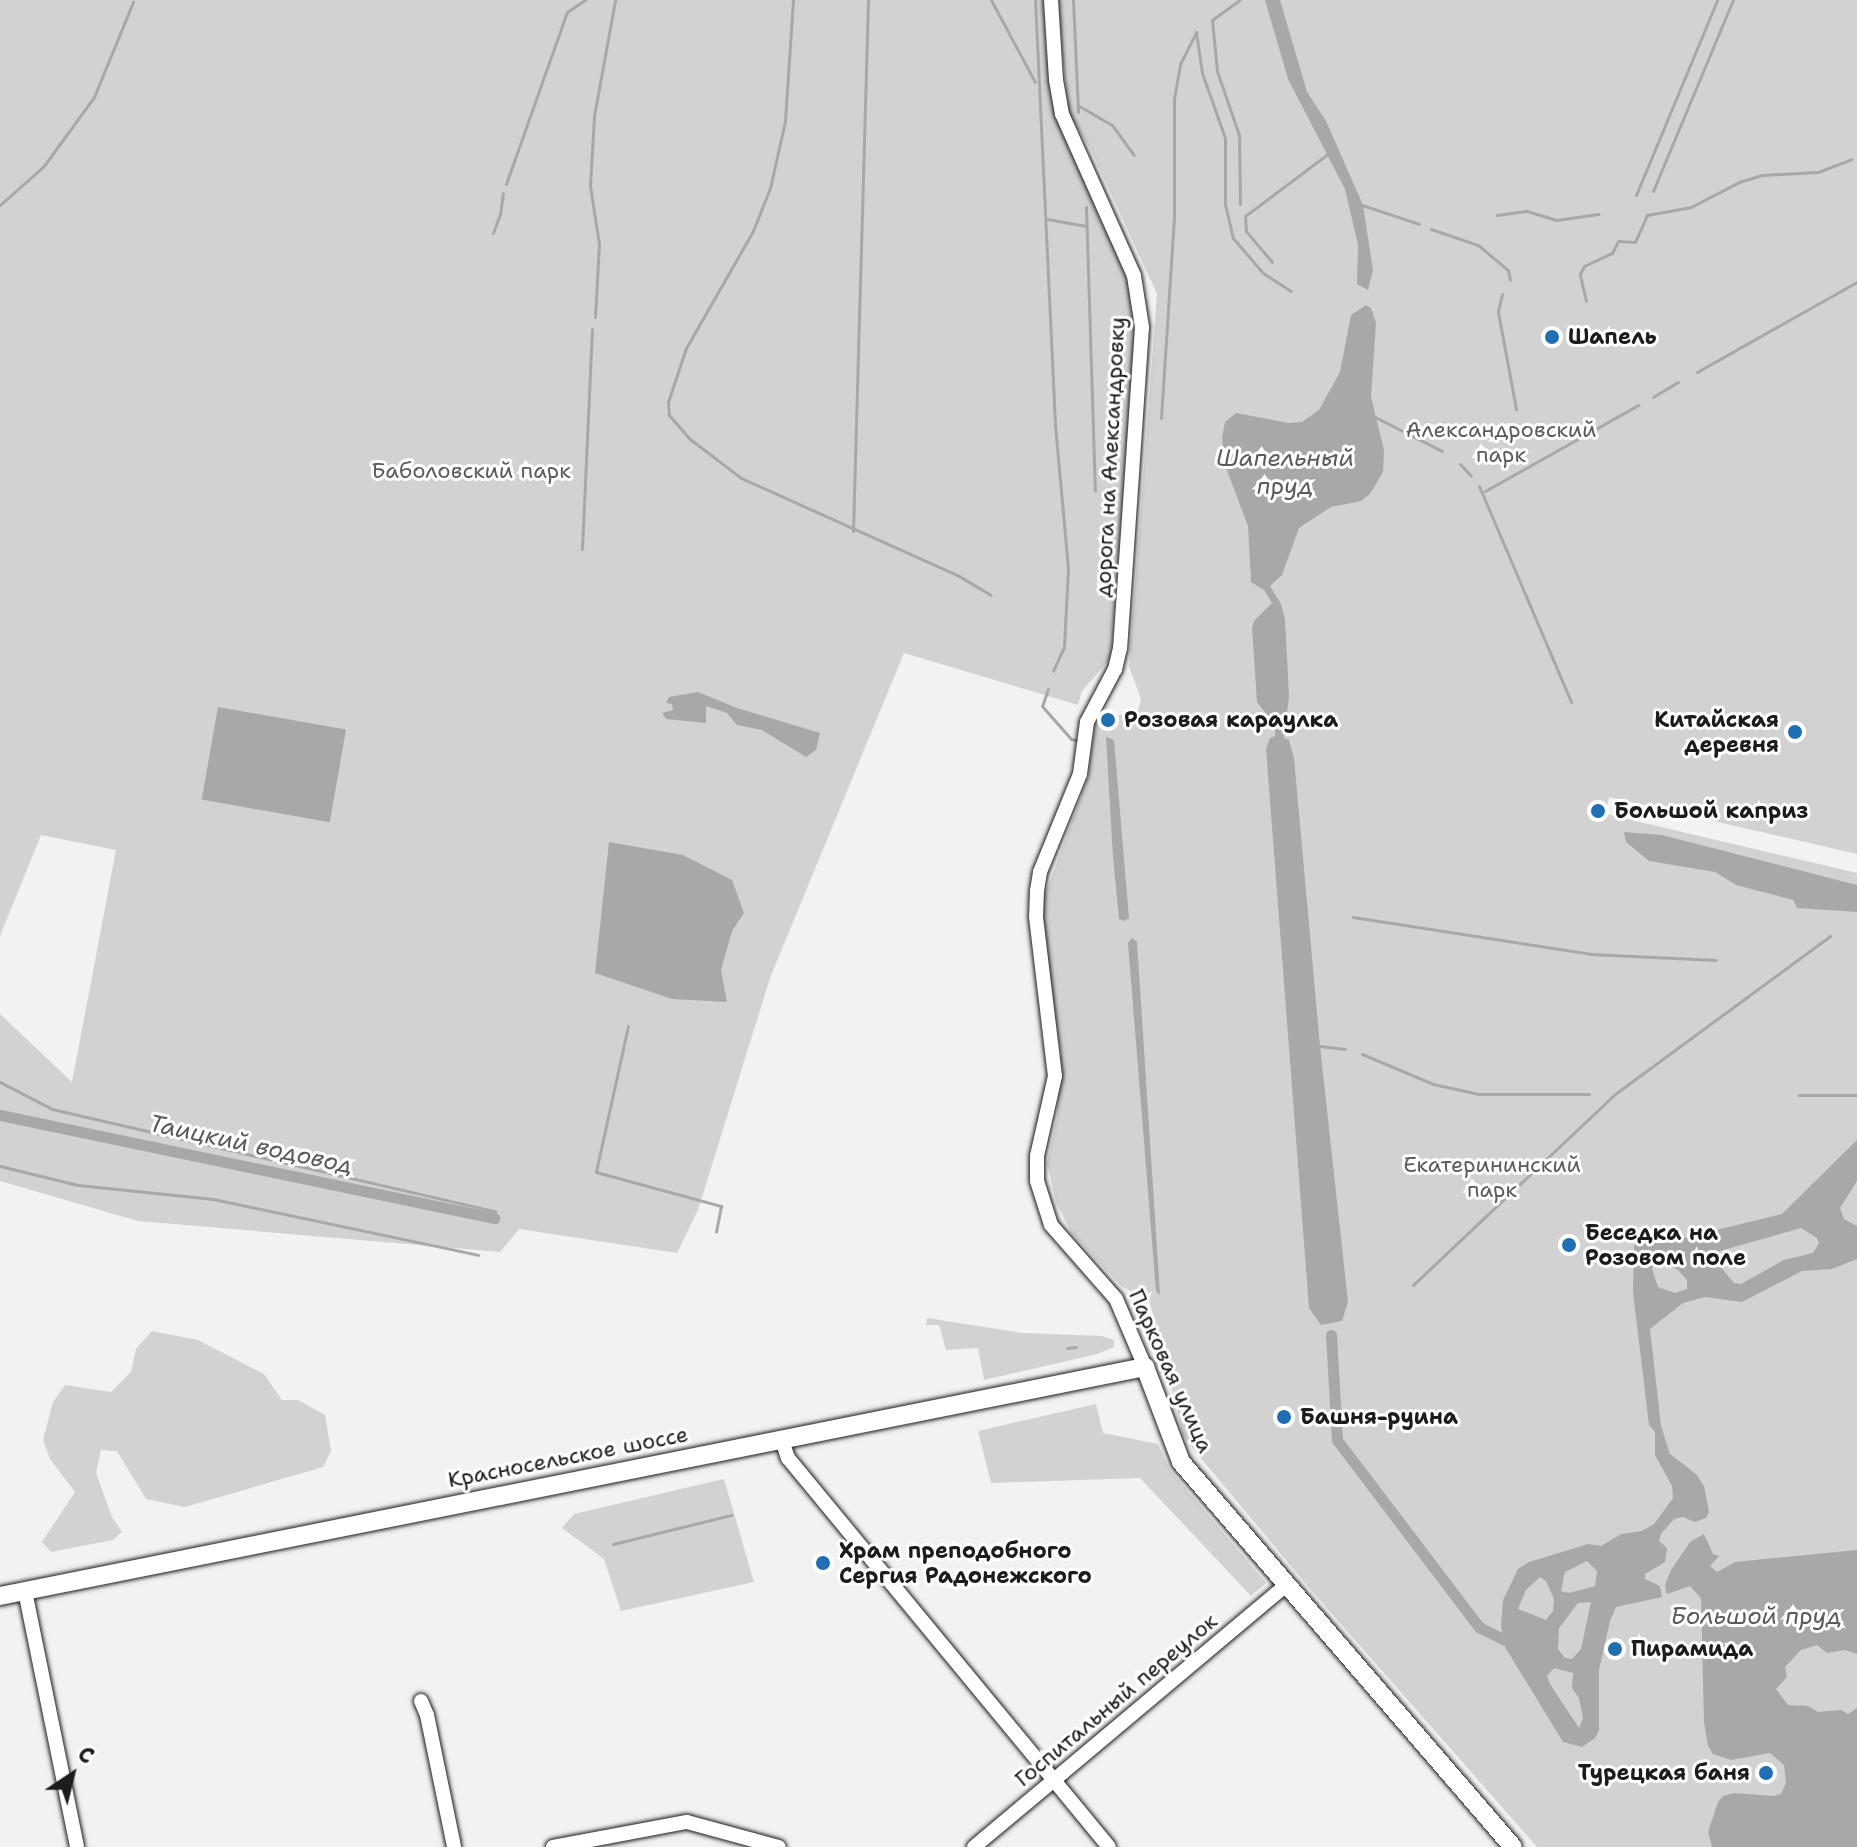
<!DOCTYPE html>
<meta charset="utf-8">
<style>
body{margin:0}
#map{position:relative;width:1857px;height:1847px;overflow:hidden;background:#f2f2f2;font-family:"Shantell Sans",sans-serif}
div>[style]{position:absolute}
[style*='--x']{left:calc(var(--x)*1px);top:calc(var(--y)*1px);width:calc(var(--w)*1px);rotate:calc(var(--a)*1deg)}
.green>*{inset:0;background:#d2d2d2}
.water>*{inset:0;background:#a8a8a8;transform-origin:0 0}
.stream>*{height:3px;margin:-1.5px;padding:0 1.5px;transform-origin:1.5px;border-radius:1.5px;background:#a8a8a8}
.canal>*{height:11px;margin:-5.5px;padding:0 5.5px;transform-origin:5.5px;border-radius:5.5px;background:#a8a8a8}
.roads{filter:drop-shadow(0 0 2px #1c1c1c) drop-shadow(0 0 2px #1c1c1c)}
.minor>*{height:14px;margin:-7px;padding:0 7px;transform-origin:7px;border-radius:7px;background:#fff}
.major>*{height:18px;margin:-9px;padding:0 9px;transform-origin:9px;border-radius:9px;background:#fff}
.dots>*{width:22px;height:22px;translate:-50% -50%;box-sizing:border-box;border:4px solid #fff;border-radius:50%}
span{translate:-50% -50%;white-space:nowrap;text-align:center;line-height:1.15;-webkit-text-stroke:6px #fff;paint-order:stroke}
.poi-label{font-size:22px;color:#1c1c1c;font-weight:700}
.left{translate:0 -50%;text-align:left}
.right{translate:-100% -50%;text-align:right}
.park-label{font-size:22px;color:#5c5c5c}
.street-label{font-size:22px;color:#1c1c1c}
.water-label{font-size:24px;color:#5b5b5b;font-style:italic}
.north{position:absolute;left:32px;top:1735px;width:80px;height:80px;-webkit-text-stroke:6px #fff;paint-order:stroke;rotate:35deg;font-size:22px;font-weight:700;line-height:32px;text-align:center;color:#1c1c1c}
.north::after{content:'';display:block;margin:auto;width:28px;height:36px;background:#1c1c1c;clip-path:polygon(50% 0,100% 100%,50% 72%,0 100%)}
</style>
<div id="map">
<div class="green">
<i style="clip-path:polygon(0 0,1044px 0,1046px 53px,1054px 109px,1123px 265px,1136px 317px,1111px 658px,1082px 691px,1078px 705px,904px 653px,770px 978px,698px 1210px,677px 1253px,519px 1229px,500px 1252px,138px 1221px,0 1181px,0 1014px,72px 1082px,116px 850px,41px 835px,0 936px)"></i>
<i style="clip-path:polygon(1058px 0,1857px 0,1857px 854px,1609px 797px,1606px 814px,1857px 873px,1857px 1847px,1537px 1847px,1311px 1590px,1194px 1450px,1183px 1435px,1167px 1369px,1170px 1368px,1166px 1347px,1163px 1347px,1149px 1301px,1121px 1286px,1071px 1232px,1056px 1202px,1047px 1163px,1057px 1117px,1061px 1053px,1043px 940px,1042px 903px,1088px 778px,1096px 716px,1137px 714px,1141px 699px,1129px 666px,1157px 294px,1090px 148px,1068px 112px)"></i>
<i style="clip-path:polygon(927px 1318px,1022px 1333px,1102px 1336px,1114px 1340px,1114px 1347px,1097px 1354px,984px 1380px,978px 1348px,946px 1350px,939px 1325px,926px 1325px)"></i>
<i style="clip-path:polygon(152px 1331px,198px 1340px,264px 1374px,282px 1400px,298px 1400px,325px 1415px,331px 1451px,323px 1467px,185px 1507px,146px 1499px,117px 1451px,101px 1450px,96px 1473px,112px 1517px,122px 1532px,113px 1540px,51px 1552px,42px 1542px,75px 1492px,50px 1459px,43px 1440px,53px 1402px,65px 1385px,111px 1392px,131px 1372px,136px 1349px)"></i>
<i style="clip-path:polygon(1096px 1404px,1103px 1433px,1158px 1444px,1170px 1470px,1266px 1583px,1251px 1596px,1140px 1478px,991px 1483px,978px 1431px)"></i>
<i style="clip-path:polygon(724px 1479px,754px 1582px,621px 1611px,604px 1559px,562px 1528px,574px 1514px)"></i>
</div>
<div class="water">
<i style="clip-path:polygon(1265px 0,1280px 0,1307px 92px,1326px 121px,1363px 205px,1373px 270px,1368px 290px,1357px 284px,1358px 245px,1345px 189px,1288px 79px)"></i>
<i style="clip-path:polygon(1366px 305px,1371px 308px,1376px 323px,1371px 397px,1384px 450px,1383px 472px,1370px 494px,1361px 501px,1331px 507px,1299px 528px,1282px 575px,1270px 586px,1281px 604px,1285px 619px,1289px 696px,1284px 738px,1289px 740px,1294px 758px,1320px 1046px,1348px 1302px,1342px 1321px,1321px 1325px,1309px 1308px,1266px 749px,1270px 738px,1275px 736px,1275px 725px,1257px 702px,1252px 628px,1254px 621px,1272px 603px,1264px 590px,1251px 582px,1248px 526px,1225px 465px,1222px 438px,1225px 422px,1236px 413px,1289px 423px,1302px 422px,1319px 410px,1340px 372px,1351px 315px)"></i>
<i style="clip-path:polygon(698px 692px,737px 708px,820px 733px,816px 750px,806px 757px,762px 730px,737px 725px,727px 713px,706px 706px,706px 723px,666px 719px,662px 713px,673px 710px,672px 704px,666px 703px,669px 697px)"></i>
<i style="left:218px;top:707px;width:130px;height:94px;rotate:10deg"></i>
<i style="clip-path:polygon(1106px 737px,1114px 740px,1129px 918px,1124px 921px,1119px 919px,1113px 857px)"></i>
<i style="clip-path:polygon(1624px 832px,1662px 835px,1857px 885px,1857px 912px,1797px 908px,1793px 900px,1736px 885px,1715px 872px,1649px 861px,1626px 842px)"></i>
<i style="clip-path:polygon(609px 842px,683px 855px,732px 880px,744px 913px,732px 931px,721px 970px,727px 1002px,672px 999px,595px 973px)"></i>
<i style="clip-path:polygon(1132px 938px,1137px 942px,1160px 1295px,1156px 1291px,1128px 943px)"></i>
<i style="clip-path:polygon(evenodd,1857px 1140px,1857px 1181px,1840px 1208px,1844px 1219px,1857px 1226px,1857px 1259px,1832px 1269px,1802px 1271px,1742px 1302px,1705px 1297px,1683px 1303px,1650px 1329px,1661px 1426px,1670px 1454px,1696px 1474px,1704px 1486px,1709px 1512px,1706px 1518px,1695px 1522px,1683px 1517px,1674px 1519px,1661px 1534px,1659px 1541px,1667px 1548px,1665px 1562px,1645px 1574px,1645px 1579px,1660px 1586px,1662px 1597px,1616px 1607px,1610px 1621px,1599px 1670px,1599px 1730px,1595px 1738px,1582px 1747px,1563px 1742px,1505px 1647px,1501px 1626px,1503px 1600px,1518px 1569px,1529px 1562px,1588px 1544px,1601px 1546px,1621px 1534px,1642px 1531px,1654px 1524px,1673px 1498px,1672px 1486px,1655px 1455px,1655px 1432px,1649px 1425px,1633px 1292px,1634px 1245px,1675px 1240px,1782px 1214px,1857px 1140px,1801px 1228px,1817px 1238px,1819px 1243px,1813px 1253px,1784px 1260px,1741px 1284px,1734px 1283px,1715px 1260px,1720px 1251px,1801px 1228px,1857px 1140px,1654px 1262px,1663px 1262px,1678px 1270px,1687px 1280px,1687px 1289px,1675px 1293px,1658px 1287px,1652px 1269px,1654px 1262px,1857px 1140px,1587px 1561px,1597px 1571px,1595px 1586px,1569px 1593px,1561px 1591px,1565px 1572px,1587px 1561px,1857px 1140px,1540px 1577px,1546px 1581px,1554px 1599px,1553px 1611px,1546px 1620px,1518px 1609px,1526px 1590px,1540px 1577px,1857px 1140px,1591px 1602px,1581px 1649px,1572px 1659px,1565px 1658px,1558px 1649px,1559px 1628px,1578px 1603px,1591px 1602px,1857px 1140px,1554px 1668px,1573px 1673px,1572px 1688px,1579px 1698px,1583px 1718px,1579px 1728px,1550px 1684px,1547px 1676px,1554px 1668px)"></i>
<i style="clip-path:polygon(1704px 1534px,1713px 1554px,1719px 1556px,1710px 1566px,1717px 1572px,1735px 1562px,1857px 1550px,1857px 1654px,1845px 1650px,1827px 1653px,1817px 1645px,1801px 1650px,1785px 1667px,1787px 1677px,1776px 1689px,1788px 1705px,1808px 1706px,1818px 1712px,1841px 1710px,1848px 1714px,1857px 1708px,1857px 1847px,1712px 1847px,1708px 1832px,1718px 1802px,1723px 1796px,1734px 1793px,1774px 1796px,1781px 1794px,1786px 1783px,1784px 1765px,1770px 1753px,1731px 1760px,1713px 1754px,1708px 1746px,1704px 1722px,1701px 1598px,1690px 1586px,1667px 1594px,1665px 1585px,1671px 1570px,1690px 1542px)"></i>
</div>
<div class="stream">
<i style="--x:793;--y:0;--w:121;--a:93.8"></i>
<i style="--x:785;--y:121;--w:69;--a:102.6"></i>
<i style="--x:770;--y:188;--w:46;--a:111.6"></i>
<i style="--x:753;--y:231;--w:135;--a:119.8"></i>
<i style="--x:686;--y:348;--w:57;--a:108.4"></i>
<i style="--x:668;--y:402;--w:13;--a:86"></i>
<i style="--x:669;--y:415;--w:32;--a:49"></i>
<i style="--x:690;--y:439;--w:64;--a:37.4"></i>
<i style="--x:741;--y:478;--w:239;--a:24.2"></i>
<i style="--x:959;--y:576;--w:37;--a:31"></i>
<i style="--x:991;--y:0;--w:93;--a:61.8"></i>
<i style="--x:1035;--y:0;--w:425;--a:87.3"></i>
<i style="--x:1055;--y:425;--w:144;--a:84.8"></i>
<i style="--x:1068;--y:568;--w:79;--a:92.9"></i>
<i style="--x:1064;--y:647;--w:26;--a:115"></i>
<i style="--x:1073;--y:0;--w:112;--a:87.4"></i>
<i style="--x:1196;--y:32;--w:41;--a:81.7"></i>
<i style="--x:1202;--y:73;--w:69;--a:70.5"></i>
<i style="--x:1225;--y:138;--w:66;--a:90"></i>
<i style="--x:1225;--y:204;--w:35;--a:77"></i>
<i style="--x:1233;--y:238;--w:46;--a:49.4"></i>
<i style="--x:1263;--y:273;--w:33;--a:33"></i>
<i style="--x:1079;--y:106;--w:38;--a:30"></i>
<i style="--x:1112;--y:125;--w:37;--a:54"></i>
<i style="--x:506;--y:184;--w:182;--a:-70.5"></i>
<i style="--x:567;--y:12;--w:22;--a:-34"></i>
<i style="--x:1653;--y:191;--w:207;--a:-67.3"></i>
<i style="--x:1636;--y:195;--w:211;--a:-67.4"></i>
<i style="--x:1240;--y:204;--w:69;--a:-90.8"></i>
<i style="--x:1239;--y:135;--w:68;--a:-109"></i>
<i style="--x:1217;--y:71;--w:51;--a:-95.6"></i>
<i style="--x:1212;--y:20;--w:34;--a:-36"></i>
<i style="--x:0;--y:205;--w:57;--a:-41.5"></i>
<i style="--x:43;--y:167;--w:87;--a:-53.9"></i>
<i style="--x:94;--y:97;--w:103;--a:-67.7"></i>
<i style="--x:1362;--y:205;--w:60;--a:18.4"></i>
<i style="--x:1086;--y:207;--w:284;--a:88.2"></i>
<i style="--x:1497;--y:215;--w:30;--a:-8"></i>
<i style="--x:1527;--y:211;--w:30;--a:17"></i>
<i style="--x:1556;--y:220;--w:43;--a:-7.9"></i>
<i style="--x:1047;--y:219;--w:40;--a:10"></i>
<i style="--x:1431;--y:229;--w:50;--a:18.8"></i>
<i style="--x:1478;--y:245;--w:39;--a:40"></i>
<i style="--x:1508;--y:270;--w:10;--a:79"></i>
<i style="--x:493;--y:233;--w:20;--a:-70"></i>
<i style="--x:500;--y:214;--w:21;--a:-82"></i>
<i style="--x:1272;--y:262;--w:40;--a:-130"></i>
<i style="--x:1246;--y:231;--w:15;--a:-94"></i>
<i style="--x:1245;--y:216;--w:105;--a:-36.9"></i>
<i style="--x:1502;--y:294;--w:18;--a:103"></i>
<i style="--x:1498;--y:312;--w:99;--a:79.5"></i>
<i style="--x:1586;--y:301;--w:28;--a:-103"></i>
<i style="--x:1580;--y:274;--w:9;--a:-63"></i>
<i style="--x:1584;--y:266;--w:31;--a:-25"></i>
<i style="--x:1612;--y:253;--w:13;--a:-63"></i>
<i style="--x:1618;--y:241;--w:17;--a:3"></i>
<i style="--x:1635;--y:242;--w:30;--a:-66"></i>
<i style="--x:1647;--y:215;--w:45;--a:-10.3"></i>
<i style="--x:1691;--y:207;--w:54;--a:-27.5"></i>
<i style="--x:1739;--y:182;--w:24;--a:-17"></i>
<i style="--x:1762;--y:175;--w:56;--a:-3.1"></i>
<i style="--x:1818;--y:172;--w:36;--a:-21"></i>
<i style="--x:595;--y:317;--w:73;--a:-86.9"></i>
<i style="--x:599;--y:244;--w:59;--a:-98.8"></i>
<i style="--x:590;--y:186;--w:70;--a:-86.7"></i>
<i style="--x:594;--y:116;--w:118;--a:-79.7"></i>
<i style="--x:1697;--y:372;--w:184;--a:-29.4"></i>
<i style="--x:1653;--y:397;--w:29;--a:-31"></i>
<i style="--x:1375;--y:417;--w:75;--a:26.9"></i>
<i style="--x:1161;--y:418;--w:202;--a:-86.3"></i>
<i style="--x:1174;--y:216;--w:117;--a:-90"></i>
<i style="--x:1174;--y:99;--w:36;--a:-80"></i>
<i style="--x:1180;--y:64;--w:36;--a:-63"></i>
<i style="--x:1460;--y:464;--w:16;--a:47"></i>
<i style="--x:1479;--y:486;--w:235;--a:66.9"></i>
<i style="--x:1485;--y:491;--w:176;--a:-29.3"></i>
<i style="--x:853;--y:531;--w:531;--a:-88.38"></i>
<i style="--x:582;--y:549;--w:220;--a:-87.4"></i>
<i style="--x:1048;--y:689;--w:18;--a:109"></i>
<i style="--x:1042;--y:706;--w:44;--a:48.7"></i>
<i style="--x:1071;--y:739;--w:5;--a:11"></i>
<i style="--x:1353;--y:917;--w:241;--a:8.8"></i>
<i style="--x:1591;--y:954;--w:125;--a:2.7"></i>
<i style="--x:628;--y:1026;--w:149;--a:102.4"></i>
<i style="--x:596;--y:1172;--w:130;--a:15.2"></i>
<i style="--x:721;--y:1206;--w:26;--a:101"></i>
<i style="--x:1320;--y:1046;--w:25;--a:7"></i>
<i style="--x:1362;--y:1054;--w:77;--a:22.9"></i>
<i style="--x:1433;--y:1084;--w:47;--a:12.3"></i>
<i style="--x:1479;--y:1094;--w:110;--a:0"></i>
<i style="--x:0;--y:1082;--w:59;--a:27.4"></i>
<i style="--x:52;--y:1109;--w:455;--a:13"></i>
<i style="--x:1799;--y:1095;--w:58;--a:0"></i>
<i style="--x:0;--y:1166;--w:80;--a:13.7"></i>
<i style="--x:78;--y:1185;--w:136;--a:5.9"></i>
<i style="--x:213;--y:1199;--w:271;--a:11.9"></i>
<i style="--x:1413;--y:1285;--w:278;--a:-43.4"></i>
<i style="--x:1615;--y:1094;--w:267;--a:-36.3"></i>
<i style="--x:1067;--y:1348;--w:9;--a:-6"></i>
<i style="--x:613;--y:1544;--w:122;--a:-13.8"></i>
</div>
<div class="canal">
<i style="--x:0;--y:1115;--w:505;--a:11.78"></i>
<i style="--x:1331;--y:1335;--w:105;--a:86.7"></i>
<i style="--x:1337;--y:1440;--w:235;--a:52.8"></i>
<i style="--x:1479;--y:1627;--w:28;--a:27"></i>
</div>
<div class="roads">
<div class="minor">
<i style="--x:1051;--y:0;--w:80;--a:86.4"></i>
<i style="--x:1056;--y:80;--w:35;--a:80"></i>
<i style="--x:1062;--y:114;--w:177;--a:66"></i>
<i style="--x:1134;--y:276;--w:52;--a:81.1"></i>
<i style="--x:1142;--y:327;--w:322;--a:93.9"></i>
<i style="--x:1120;--y:648;--w:22;--a:103"></i>
<i style="--x:1115;--y:669;--w:60;--a:117.8"></i>
<i style="--x:1087;--y:722;--w:52;--a:97.7"></i>
<i style="--x:1080;--y:774;--w:106;--a:112.2"></i>
<i style="--x:1040;--y:872;--w:18;--a:99"></i>
<i style="--x:1037;--y:890;--w:27;--a:92"></i>
<i style="--x:1036;--y:917;--w:160;--a:83.2"></i>
<i style="--x:1055;--y:1076;--w:82;--a:102.7"></i>
<i style="--x:1037;--y:1156;--w:25;--a:90"></i>
<i style="--x:1037;--y:1181;--w:46;--a:72.3"></i>
<i style="--x:1051;--y:1225;--w:98;--a:48.7"></i>
<i style="--x:1116;--y:1299;--w:74;--a:66.9"></i>
<i style="--x:782;--y:1440;--w:19;--a:72"></i>
<i style="--x:788;--y:1458;--w:504;--a:50.47"></i>
<i style="--x:25;--y:1591;--w:261;--a:78.5"></i>
<i style="--x:421;--y:1701;--w:15;--a:67"></i>
<i style="--x:427;--y:1715;--w:135;--a:78.4"></i>
<i style="--x:553;--y:1847;--w:136;--a:-10.6"></i>
<i style="--x:687;--y:1822;--w:95;--a:15.2"></i>
<i style="--x:974;--y:1847;--w:406;--a:-40"></i>
</div>
<div class="major">
<i style="--x:0;--y:1596;--w:1168;--a:-11.31"></i>
<i style="--x:1145;--y:1367;--w:102;--a:69.2"></i>
<i style="--x:1181;--y:1462;--w:508;--a:49.23"></i>
</div>
</div>
<div class="dots">
<i style="left:1552px;top:337px;background:#1f6fb2"></i>
<i style="left:1108px;top:720px;background:#1f6fb2"></i>
<i style="left:1795px;top:732px;background:#1f6fb2"></i>
<i style="left:1598px;top:811px;background:#1f6fb2"></i>
<i style="left:1569px;top:1245px;background:#1f6fb2"></i>
<i style="left:1284px;top:1417px;background:#1f6fb2"></i>
<i style="left:823px;top:1563px;background:#1f6fb2"></i>
<i style="left:1615px;top:1649px;background:#1f6fb2"></i>
<i style="left:1766px;top:1773px;background:#1f6fb2"></i>
</div>
<div class="poi-label">
<span class="left" style="left:1568px;top:337px">Шапель</span>
<span class="right" style="left:1779px;top:732px">Китайская<br>деревня</span>
<span class="left" style="left:1124px;top:720px">Розовая караулка</span>
<span class="left" style="left:1614px;top:811px">Большой каприз</span>
<span class="left" style="left:1585px;top:1245px">Беседка на<br>Розовом поле</span>
<span class="left" style="left:1300px;top:1417px">Башня-руина</span>
<span class="left" style="left:839px;top:1563px">Храм преподобного<br>Сергия Радонежского</span>
<span class="left" style="left:1631px;top:1649px">Пирамида</span>
<span class="right" style="left:1750px;top:1773px">Турецкая баня</span>
</div>
<div class="park-label">
<span style="left:1501px;top:442px">Александровский<br>парк</span>
<span style="left:471px;top:471px">Баболовский парк</span>
<span style="left:1492px;top:1177px">Екатерининский<br>парк</span>
</div>
<div class="street-label">
<span style="left:1110px;top:457px;rotate:-87deg">дорога на Александровку</span>
<span style="left:1171px;top:1371px;rotate:66deg">Парковая улица</span>
<span style="left:568px;top:1457px;rotate:-11deg">Красносельское шоссе</span>
<span style="left:1116px;top:1700px;rotate:-40deg">Госпитальный переулок</span>
</div>
<div class="water-label">
<span style="left:1285px;top:473px">Шапельный<br>пруд</span>
<span style="left:251px;top:1145px;rotate:12deg">Таицкий водовод</span>
<span style="left:1756px;top:1617px">Большой пруд</span>
</div>
<div class="north">С</div>
</div>
